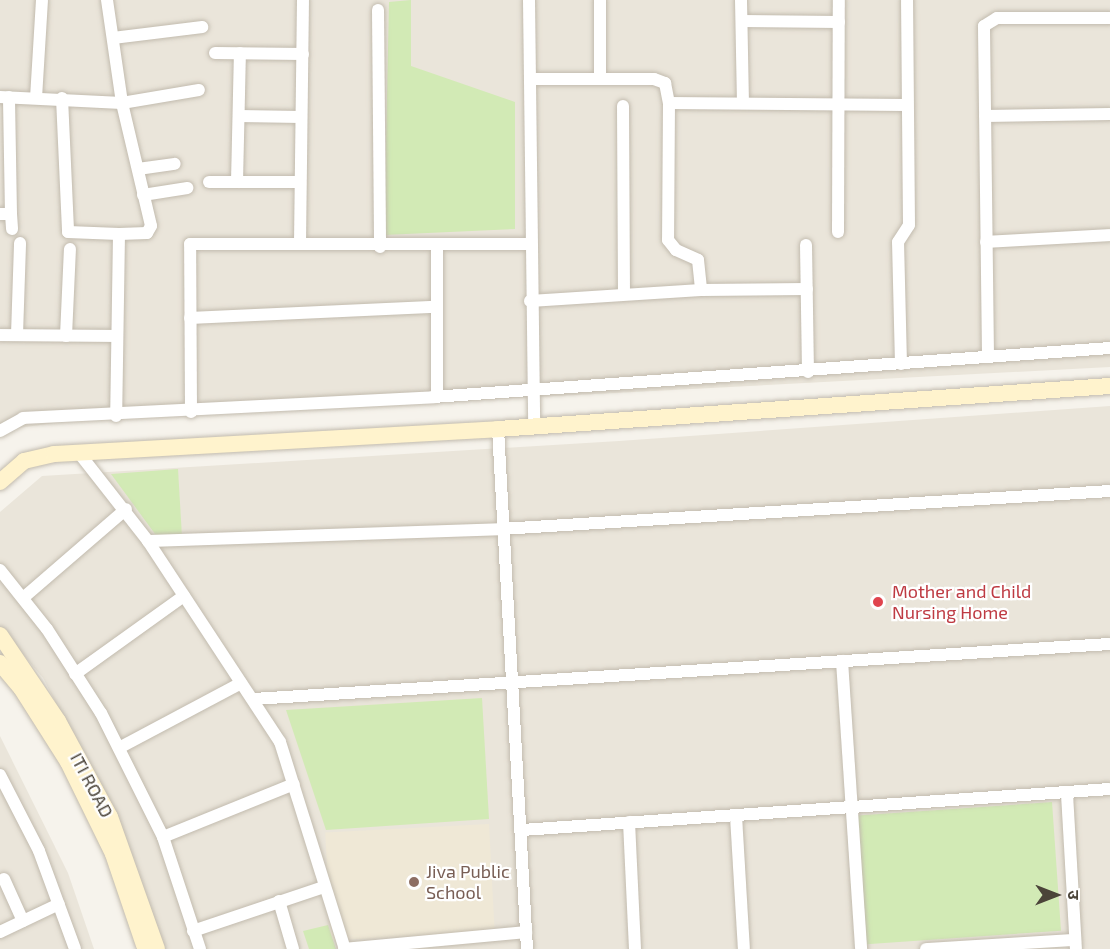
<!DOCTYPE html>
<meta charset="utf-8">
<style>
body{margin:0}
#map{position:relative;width:1110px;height:949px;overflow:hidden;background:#f6f3ec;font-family:"Exo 2","Noto Sans Devanagari",sans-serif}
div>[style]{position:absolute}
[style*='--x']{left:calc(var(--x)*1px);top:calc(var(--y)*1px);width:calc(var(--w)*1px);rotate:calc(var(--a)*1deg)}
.residential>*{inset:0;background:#eae5da}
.education>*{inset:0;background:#efe8d6;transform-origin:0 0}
.green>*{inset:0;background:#d2eab5;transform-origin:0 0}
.roads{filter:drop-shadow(0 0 2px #c2bbae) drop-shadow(0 0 2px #c2bbae)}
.street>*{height:12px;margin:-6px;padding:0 6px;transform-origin:6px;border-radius:6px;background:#fff}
.secondary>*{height:16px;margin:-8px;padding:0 8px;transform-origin:8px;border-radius:8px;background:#fff3cd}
.dots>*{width:16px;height:16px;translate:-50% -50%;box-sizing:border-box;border:3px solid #fff;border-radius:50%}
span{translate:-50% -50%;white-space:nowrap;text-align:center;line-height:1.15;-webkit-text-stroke:4.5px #fff;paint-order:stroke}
.health-label{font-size:18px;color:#be3a42}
.left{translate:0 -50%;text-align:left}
.street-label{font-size:18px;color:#4b4439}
.education-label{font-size:18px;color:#785e54}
.north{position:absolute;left:1026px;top:865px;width:60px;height:60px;-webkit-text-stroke:4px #fff;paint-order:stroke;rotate:90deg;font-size:16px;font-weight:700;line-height:24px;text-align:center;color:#4b4439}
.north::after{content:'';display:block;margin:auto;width:21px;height:27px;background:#4b4439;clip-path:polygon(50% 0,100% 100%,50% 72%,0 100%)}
</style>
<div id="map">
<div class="residential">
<i style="clip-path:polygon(0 0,1110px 0,1110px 367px,63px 422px,10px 429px,0 437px)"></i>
<i style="clip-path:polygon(1110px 406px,1110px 949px,163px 949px,125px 836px,43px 678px,0 627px,0 512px,42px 476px,619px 441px)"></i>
<i style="clip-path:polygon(0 736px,68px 873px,94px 949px,0 949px)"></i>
</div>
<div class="education">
<i style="left:489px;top:824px;width:108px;height:164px;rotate:87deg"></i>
</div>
<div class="green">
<i style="clip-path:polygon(411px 0,411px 66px,515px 102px,515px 229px,384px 235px,389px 2px)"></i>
<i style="clip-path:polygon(178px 469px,182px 537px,158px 538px,111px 474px)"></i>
<i style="clip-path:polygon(482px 698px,489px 819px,326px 830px,286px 710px)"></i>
<i style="left:1052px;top:802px;width:129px;height:195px;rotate:86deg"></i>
<i style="clip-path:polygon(328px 925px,336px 949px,309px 949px,303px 931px)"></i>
</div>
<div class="roads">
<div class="street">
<i style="--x:107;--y:0;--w:104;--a:81.7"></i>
<i style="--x:122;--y:103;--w:126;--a:76.7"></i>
<i style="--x:151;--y:226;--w:8;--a:120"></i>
<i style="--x:147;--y:233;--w:28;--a:178"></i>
<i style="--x:119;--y:234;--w:182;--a:90.9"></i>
<i style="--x:529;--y:0;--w:426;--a:89.3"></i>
<i style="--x:600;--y:0;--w:79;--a:90"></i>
<i style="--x:741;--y:0;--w:103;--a:88.9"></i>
<i style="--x:378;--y:10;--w:237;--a:89.5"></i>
<i style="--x:742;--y:21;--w:97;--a:0.6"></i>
<i style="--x:113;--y:38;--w:90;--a:-7"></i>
<i style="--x:215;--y:53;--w:88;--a:0.7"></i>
<i style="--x:531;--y:79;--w:123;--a:0"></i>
<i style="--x:654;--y:79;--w:12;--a:20"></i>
<i style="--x:665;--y:83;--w:20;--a:79"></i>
<i style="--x:669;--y:103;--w:137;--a:90.4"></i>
<i style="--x:668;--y:240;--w:13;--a:51"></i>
<i style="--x:676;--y:250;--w:24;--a:24"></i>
<i style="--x:698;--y:260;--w:30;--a:84"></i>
<i style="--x:0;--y:97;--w:122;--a:2.8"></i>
<i style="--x:122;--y:103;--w:78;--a:-9.6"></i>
<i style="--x:36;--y:98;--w:98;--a:-86.5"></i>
<i style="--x:62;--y:98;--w:134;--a:87.4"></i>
<i style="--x:68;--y:232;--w:51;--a:2.2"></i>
<i style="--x:669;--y:103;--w:238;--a:0.5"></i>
<i style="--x:623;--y:106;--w:188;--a:89.7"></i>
<i style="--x:239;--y:116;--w:62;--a:0.9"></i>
<i style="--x:985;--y:116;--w:125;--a:-0.9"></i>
<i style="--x:138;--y:169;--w:37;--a:-8"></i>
<i style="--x:209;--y:182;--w:90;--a:0"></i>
<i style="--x:237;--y:182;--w:129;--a:-88.7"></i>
<i style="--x:143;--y:195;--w:45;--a:-9"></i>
<i style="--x:0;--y:214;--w:11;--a:0"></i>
<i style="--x:11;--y:214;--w:117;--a:-91"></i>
<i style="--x:11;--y:214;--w:15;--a:86"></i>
<i style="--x:838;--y:232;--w:232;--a:-89.8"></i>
<i style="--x:986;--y:242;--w:124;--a:-3.2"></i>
<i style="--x:300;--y:244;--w:244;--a:-89.3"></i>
<i style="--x:806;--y:245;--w:127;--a:89.1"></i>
<i style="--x:530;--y:301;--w:171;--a:-3.7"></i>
<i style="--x:701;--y:290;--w:106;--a:-0.5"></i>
<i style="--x:190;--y:318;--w:245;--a:-2.6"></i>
<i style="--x:0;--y:335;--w:115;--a:0.5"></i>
<i style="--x:17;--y:335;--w:92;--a:-88.1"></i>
<i style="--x:66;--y:336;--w:87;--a:-87.4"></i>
<i style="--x:988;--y:356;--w:330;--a:-90.7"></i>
<i style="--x:984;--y:26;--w:15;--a:-32"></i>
<i style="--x:997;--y:18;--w:113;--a:0"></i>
<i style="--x:901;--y:364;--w:122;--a:-91.4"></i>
<i style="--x:898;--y:242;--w:20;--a:-57"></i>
<i style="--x:909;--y:225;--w:225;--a:-90.5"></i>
<i style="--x:437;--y:396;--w:149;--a:-90"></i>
<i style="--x:191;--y:412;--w:168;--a:-90.3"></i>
<i style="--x:190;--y:244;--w:339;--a:0"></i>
<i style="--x:498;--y:429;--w:521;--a:86.81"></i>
<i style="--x:0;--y:431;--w:26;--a:-29"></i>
<i style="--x:23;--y:418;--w:411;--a:-2.9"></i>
<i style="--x:433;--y:397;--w:679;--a:-4.14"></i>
<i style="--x:79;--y:453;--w:112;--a:51.9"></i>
<i style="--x:148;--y:541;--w:240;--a:56.7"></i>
<i style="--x:280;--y:742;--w:217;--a:72.6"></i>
<i style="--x:148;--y:541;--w:353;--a:-1.9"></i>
<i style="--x:501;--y:529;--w:610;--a:-3.57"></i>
<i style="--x:0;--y:570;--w:75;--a:51.5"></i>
<i style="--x:47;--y:629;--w:100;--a:57.3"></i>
<i style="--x:101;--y:713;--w:139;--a:63.4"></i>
<i style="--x:163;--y:837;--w:118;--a:71.7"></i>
<i style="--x:23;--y:598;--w:136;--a:-40.8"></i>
<i style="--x:842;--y:661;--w:289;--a:86.2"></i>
<i style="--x:75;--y:674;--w:134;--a:-35.6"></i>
<i style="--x:254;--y:699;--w:858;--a:-3.68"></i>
<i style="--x:119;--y:748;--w:138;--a:-28"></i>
<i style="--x:0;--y:775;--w:85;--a:62.8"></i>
<i style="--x:39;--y:851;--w:104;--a:69.8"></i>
<i style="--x:1067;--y:794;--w:155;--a:86.7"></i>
<i style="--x:736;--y:816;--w:133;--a:86.6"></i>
<i style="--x:629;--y:822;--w:127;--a:87.3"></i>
<i style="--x:522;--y:830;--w:589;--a:-3.99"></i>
<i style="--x:163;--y:837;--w:141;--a:-22"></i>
<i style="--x:4;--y:879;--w:46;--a:65.7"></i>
<i style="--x:279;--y:901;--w:50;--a:73.7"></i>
<i style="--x:193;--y:931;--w:138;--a:-18.6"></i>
<i style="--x:0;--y:932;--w:65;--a:-25.4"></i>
<i style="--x:344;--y:949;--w:183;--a:-5.3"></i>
<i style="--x:926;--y:949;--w:149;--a:-3.5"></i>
</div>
<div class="secondary">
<i style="--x:0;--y:482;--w:32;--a:-41"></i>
<i style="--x:24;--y:461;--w:31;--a:-13"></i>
<i style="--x:54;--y:454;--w:445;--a:-3.2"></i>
<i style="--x:498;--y:429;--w:614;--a:-4.02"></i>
<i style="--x:0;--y:635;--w:104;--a:56"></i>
<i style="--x:58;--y:721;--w:109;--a:61.6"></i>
<i style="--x:110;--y:817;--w:140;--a:70.4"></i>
<i style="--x:0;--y:663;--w:33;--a:50"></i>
<i style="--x:21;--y:688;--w:88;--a:57.6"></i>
<i style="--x:68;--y:762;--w:102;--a:63.9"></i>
<i style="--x:113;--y:854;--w:96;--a:71.2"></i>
</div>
</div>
<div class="dots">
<i style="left:878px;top:602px;background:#e0444e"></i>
<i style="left:414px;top:882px;background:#8d6e63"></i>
</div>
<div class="health-label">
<span class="left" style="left:892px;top:602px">Mother and Child<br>Nursing Home</span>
</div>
<div class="street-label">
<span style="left:92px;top:785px;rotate:62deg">ITI ROAD</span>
</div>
<div class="education-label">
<span class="left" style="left:426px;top:882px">Jiva Public<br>School</span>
</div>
<div class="north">उ</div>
</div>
